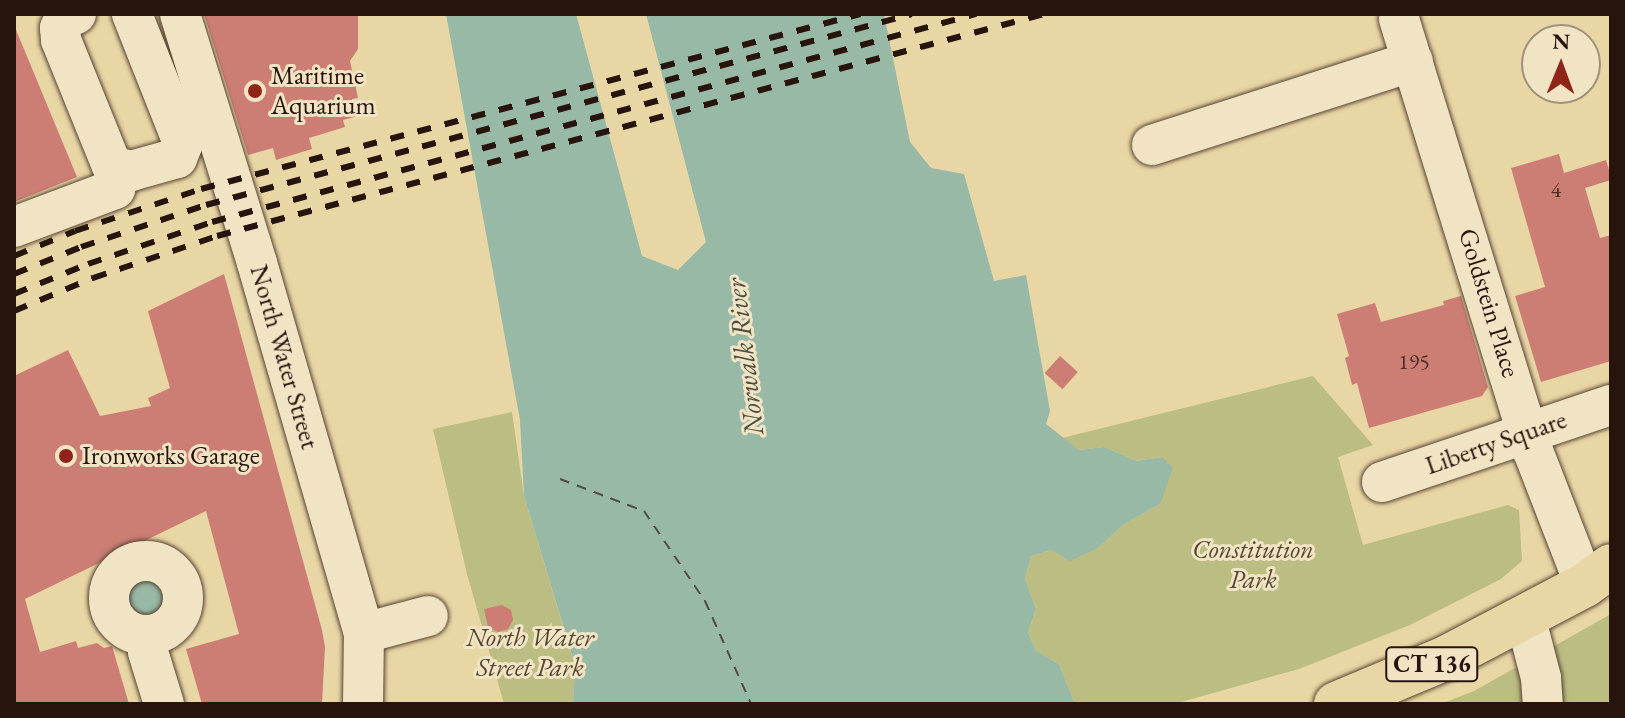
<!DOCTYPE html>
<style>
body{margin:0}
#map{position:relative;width:1625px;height:718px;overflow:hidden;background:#e9d6a5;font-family:"EB Garamond",serif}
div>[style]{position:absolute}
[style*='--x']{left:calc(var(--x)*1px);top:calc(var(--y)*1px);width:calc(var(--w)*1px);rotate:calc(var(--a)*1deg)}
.green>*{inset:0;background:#bbbd83}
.water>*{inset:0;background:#97b9a6}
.round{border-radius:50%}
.pier>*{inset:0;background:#e9d6a5}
.ferry>*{height:2px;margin-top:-1px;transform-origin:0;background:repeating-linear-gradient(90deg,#4e4e43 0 10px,transparent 0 18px)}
.building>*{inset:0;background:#cc7e75;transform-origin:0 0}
.roads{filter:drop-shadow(0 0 2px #584433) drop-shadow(0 0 2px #584433)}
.minor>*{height:40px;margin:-20px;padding:0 20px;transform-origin:20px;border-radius:20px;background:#f1e4c4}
.minor>.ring{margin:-20px;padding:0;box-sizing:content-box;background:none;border:40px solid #f1e4c4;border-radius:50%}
.major>*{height:44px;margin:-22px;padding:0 22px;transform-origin:22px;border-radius:22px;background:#e9d6a5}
.rail>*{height:6px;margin-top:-3px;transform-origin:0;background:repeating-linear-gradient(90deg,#27140d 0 14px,transparent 0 28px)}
.dots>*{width:22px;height:22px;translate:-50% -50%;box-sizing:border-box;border:4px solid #f1e4c4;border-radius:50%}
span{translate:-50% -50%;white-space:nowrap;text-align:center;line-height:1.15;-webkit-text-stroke:6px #f1e4c4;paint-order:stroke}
.number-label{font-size:22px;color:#502e27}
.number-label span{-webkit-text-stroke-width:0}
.shield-label span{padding:2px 6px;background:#f1e4c4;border:2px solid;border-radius:6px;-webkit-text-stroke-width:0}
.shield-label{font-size:24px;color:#27140d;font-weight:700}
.poi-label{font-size:26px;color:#27140d}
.left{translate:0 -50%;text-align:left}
.street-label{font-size:26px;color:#27140d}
.park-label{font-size:26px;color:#534730;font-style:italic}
.water-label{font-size:28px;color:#4e4e43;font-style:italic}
.frame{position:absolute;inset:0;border:16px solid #27140d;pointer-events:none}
.north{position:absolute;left:1521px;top:24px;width:80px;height:80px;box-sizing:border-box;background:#f1e4c4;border:2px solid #a0917b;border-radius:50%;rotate:1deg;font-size:22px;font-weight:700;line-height:32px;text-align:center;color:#27140d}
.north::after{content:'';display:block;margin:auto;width:28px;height:36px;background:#8f2418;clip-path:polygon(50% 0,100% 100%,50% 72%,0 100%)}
</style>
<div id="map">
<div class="green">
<i style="clip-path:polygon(1313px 376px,1373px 445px,1338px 457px,1363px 545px,1508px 505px,1519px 510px,1522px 561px,1501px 579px,1410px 625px,1299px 669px,1174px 704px,1075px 704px,1059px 664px,1036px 651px,1028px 632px,1036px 609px,1025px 579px,1031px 556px,1052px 550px,1098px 548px,1124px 524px,1160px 504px,1162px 457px,1136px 461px,1104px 447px,1079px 450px,1062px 438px)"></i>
<i style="clip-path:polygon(512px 412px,524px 496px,575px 666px,573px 704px,504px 704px,467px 574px,433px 429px)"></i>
<i style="clip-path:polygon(1611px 614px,1611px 704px,1441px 704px,1474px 691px)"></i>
</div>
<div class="water">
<i style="clip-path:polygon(446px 14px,884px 14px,910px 142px,931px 168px,964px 174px,994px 281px,1026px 275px,1050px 411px,1046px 424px,1079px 450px,1104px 447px,1136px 461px,1162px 457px,1173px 468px,1160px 504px,1124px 524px,1098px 548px,1070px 561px,1052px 550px,1031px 556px,1025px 579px,1036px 609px,1028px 632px,1036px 651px,1059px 664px,1075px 704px,573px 704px,575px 665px,524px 496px,520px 420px)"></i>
<i class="round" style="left:126px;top:576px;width:44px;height:44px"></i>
</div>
<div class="pier">
<i style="clip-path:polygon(576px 14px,646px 14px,706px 242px,678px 270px,642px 256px)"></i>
</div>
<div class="ferry">
<i style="--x:560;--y:479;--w:90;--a:20.9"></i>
<i style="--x:644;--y:511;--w:109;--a:55.9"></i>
<i style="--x:705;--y:601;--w:113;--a:65.9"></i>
</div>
<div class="building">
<i style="clip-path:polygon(204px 14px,358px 14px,358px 49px,350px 61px,358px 98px,352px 99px,358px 116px,343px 120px,345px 127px,309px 138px,312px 149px,276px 160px,273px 148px,248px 155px)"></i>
<i style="clip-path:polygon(14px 25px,77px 177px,14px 202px)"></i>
<i style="clip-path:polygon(1559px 154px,1564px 173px,1606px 160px,1611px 176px,1611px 180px,1585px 188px,1600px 238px,1611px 235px,1611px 361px,1541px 382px,1515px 296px,1545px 287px,1511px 168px)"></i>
<i style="clip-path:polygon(224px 274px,322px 630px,325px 647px,322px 704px,202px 704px,186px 649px,239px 634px,206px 511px,25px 599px,40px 652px,76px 641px,78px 648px,97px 643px,104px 648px,112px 646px,129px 704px,14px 704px,14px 376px,68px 350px,100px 416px,151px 406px,148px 398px,170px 388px,148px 311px)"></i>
<i style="clip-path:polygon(1461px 296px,1488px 387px,1482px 396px,1369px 428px,1357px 383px,1352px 385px,1345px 358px,1349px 356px,1337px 314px,1375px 303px,1381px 322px,1444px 305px,1443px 301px)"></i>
<i style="left:1060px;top:356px;width:24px;height:23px;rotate:42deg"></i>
<i style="clip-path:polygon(502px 605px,511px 610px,513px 620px,508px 629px,498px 632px,488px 627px,484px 609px)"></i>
</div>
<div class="roads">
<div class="minor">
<i style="--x:76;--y:14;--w:13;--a:157"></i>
<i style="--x:64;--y:19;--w:10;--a:114"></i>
<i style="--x:60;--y:28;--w:12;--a:85"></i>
<i style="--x:61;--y:40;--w:136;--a:68"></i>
<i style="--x:112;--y:166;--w:20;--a:15"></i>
<i style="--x:131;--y:171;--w:48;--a:-15.8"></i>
<i style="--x:177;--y:158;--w:16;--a:-68"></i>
<i style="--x:183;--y:143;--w:139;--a:-111.6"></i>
<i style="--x:180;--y:14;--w:261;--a:72.8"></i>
<i style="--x:257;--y:263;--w:385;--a:73.9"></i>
<i style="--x:364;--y:633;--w:71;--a:90.8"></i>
<i style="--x:1399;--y:19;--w:452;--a:72.8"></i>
<i style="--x:1533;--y:451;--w:144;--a:68.8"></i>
<i style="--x:1152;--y:145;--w:274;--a:-17.8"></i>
<i style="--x:14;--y:227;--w:108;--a:-20.6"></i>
<i style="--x:115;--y:189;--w:19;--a:-74"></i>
<i style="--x:1382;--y:482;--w:242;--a:-18.6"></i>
<i class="ring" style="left:109px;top:561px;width:34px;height:34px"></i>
<i style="--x:1525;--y:616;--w:64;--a:75.5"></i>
<i style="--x:1541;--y:678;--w:26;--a:86"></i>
<i style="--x:364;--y:633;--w:66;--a:-14.9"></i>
<i style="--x:147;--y:636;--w:16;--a:86"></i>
<i style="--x:148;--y:652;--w:54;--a:72.9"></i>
</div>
<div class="major">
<i style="--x:1336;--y:704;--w:119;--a:-22.7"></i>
<i style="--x:1446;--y:658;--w:157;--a:-27.7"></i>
<i style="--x:1585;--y:585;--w:32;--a:-36"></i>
</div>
</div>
<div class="rail">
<i style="--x:14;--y:256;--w:66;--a:-22.3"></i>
<i style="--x:75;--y:231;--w:133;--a:-18.4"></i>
<i style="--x:201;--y:189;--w:682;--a:-14.87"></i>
<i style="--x:14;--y:274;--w:72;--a:-21.9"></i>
<i style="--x:81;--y:247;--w:132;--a:-18.6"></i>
<i style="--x:206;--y:205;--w:731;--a:-15.14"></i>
<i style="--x:14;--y:294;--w:80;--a:-22.1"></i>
<i style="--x:88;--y:264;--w:131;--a:-18.7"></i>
<i style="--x:212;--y:222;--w:792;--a:-15.23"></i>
<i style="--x:14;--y:311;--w:86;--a:-22.7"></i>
<i style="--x:93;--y:278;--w:131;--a:-18.7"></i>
<i style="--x:217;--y:236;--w:856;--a:-15.03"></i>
</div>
<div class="dots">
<i style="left:255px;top:91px;background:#8f2418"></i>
<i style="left:66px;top:456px;background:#8f2418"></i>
</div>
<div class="number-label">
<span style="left:1556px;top:190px">4</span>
<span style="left:1414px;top:362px">195</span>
</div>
<div class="shield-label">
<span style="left:1432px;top:664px">CT 136</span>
</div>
<div class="poi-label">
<span class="left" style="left:271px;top:91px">Maritime<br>Aquarium</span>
<span class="left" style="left:82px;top:456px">Ironworks Garage</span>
</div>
<div class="street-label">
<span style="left:1489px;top:303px;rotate:73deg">Goldstein Place</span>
<span style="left:284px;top:357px;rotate:74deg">North Water Street</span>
<span style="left:1496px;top:443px;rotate:-19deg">Liberty Square</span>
</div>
<div class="park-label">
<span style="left:1253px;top:565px">Constitution<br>Park</span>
<span style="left:530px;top:653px">North Water<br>Street Park</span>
</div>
<div class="water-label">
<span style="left:744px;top:357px;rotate:-97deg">Norwalk River</span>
</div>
<div class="frame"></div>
<div class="north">N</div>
</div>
